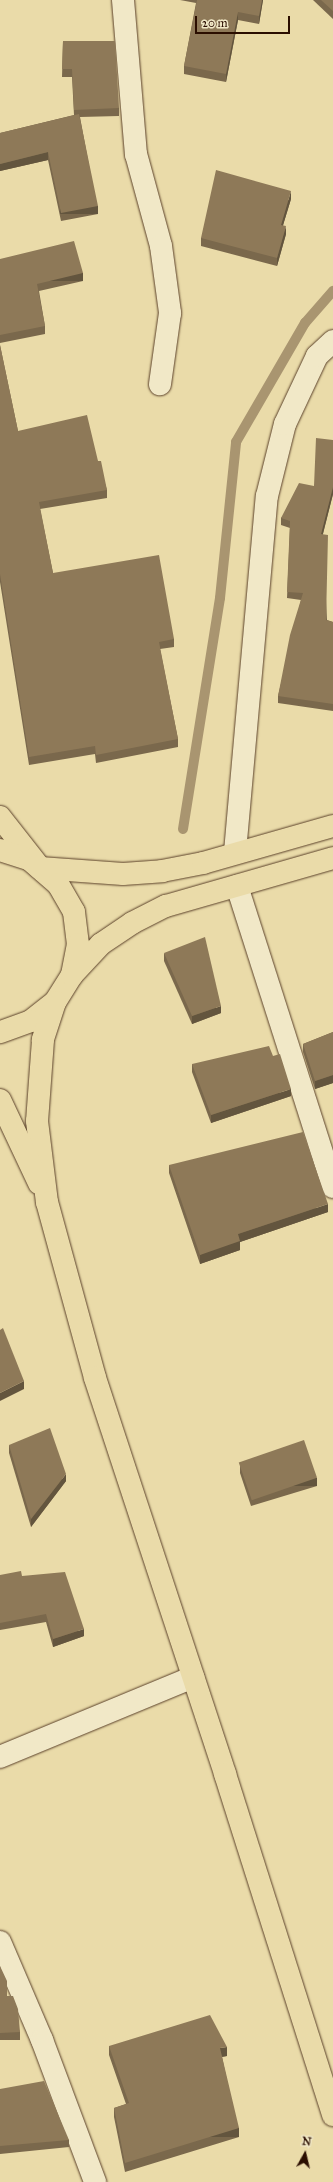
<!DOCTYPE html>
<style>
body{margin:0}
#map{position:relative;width:333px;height:2182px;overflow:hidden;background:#eadba9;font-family:"IM FELL Great Primer",serif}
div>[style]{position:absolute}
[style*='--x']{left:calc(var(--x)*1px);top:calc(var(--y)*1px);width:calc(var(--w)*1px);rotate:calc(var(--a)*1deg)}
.stream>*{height:10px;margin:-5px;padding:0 5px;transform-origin:5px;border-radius:5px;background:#a99570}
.roads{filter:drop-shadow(0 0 1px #5b412a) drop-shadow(0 0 1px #5b412a)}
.minor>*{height:22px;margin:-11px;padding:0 11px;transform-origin:11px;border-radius:11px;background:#f1e8c7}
.major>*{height:22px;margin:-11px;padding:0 11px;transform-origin:11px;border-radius:11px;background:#eadba9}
.wall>*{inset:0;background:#7a684c}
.shaded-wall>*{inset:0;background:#63553e;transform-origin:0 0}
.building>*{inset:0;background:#8e7958;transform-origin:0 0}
span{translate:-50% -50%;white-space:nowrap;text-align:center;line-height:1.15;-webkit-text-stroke:4px #f1e8c7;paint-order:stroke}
.north{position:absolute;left:285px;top:2134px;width:40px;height:40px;-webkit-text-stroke:3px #f1e8c7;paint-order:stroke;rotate:8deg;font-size:11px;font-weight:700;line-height:16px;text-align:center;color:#2b0e00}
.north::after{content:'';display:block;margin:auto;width:14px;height:18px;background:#2b0e00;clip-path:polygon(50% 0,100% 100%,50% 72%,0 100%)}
.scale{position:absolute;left:195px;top:16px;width:95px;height:18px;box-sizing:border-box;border:2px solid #2b0e00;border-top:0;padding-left:5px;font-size:12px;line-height:14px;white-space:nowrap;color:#2b0e00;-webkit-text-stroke:3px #f1e8c7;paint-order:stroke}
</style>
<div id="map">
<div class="stream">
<i style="--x:183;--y:829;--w:234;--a:-80.9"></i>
<i style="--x:220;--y:598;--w:157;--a:-84.1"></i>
<i style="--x:236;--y:442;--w:138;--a:-59.9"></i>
<i style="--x:305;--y:323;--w:43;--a:-48.8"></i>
</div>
<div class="roads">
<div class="minor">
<i style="--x:123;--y:0;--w:155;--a:85.2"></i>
<i style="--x:136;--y:154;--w:95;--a:74.8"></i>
<i style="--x:161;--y:246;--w:68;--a:82.3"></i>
<i style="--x:170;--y:313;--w:72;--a:98"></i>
<i style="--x:235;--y:852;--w:357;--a:-84.9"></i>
<i style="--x:267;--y:496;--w:74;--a:-76"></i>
<i style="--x:285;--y:424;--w:75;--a:-64.8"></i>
<i style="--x:317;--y:356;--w:22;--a:-43"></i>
<i style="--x:237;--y:886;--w:316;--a:72.3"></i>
<i style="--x:0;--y:1757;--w:209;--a:-22.5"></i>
<i style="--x:0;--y:1942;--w:107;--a:66.8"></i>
<i style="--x:42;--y:2040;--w:152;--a:69.5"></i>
</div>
<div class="major">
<i style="--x:0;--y:817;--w:65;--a:51.9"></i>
<i style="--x:40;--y:868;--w:83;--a:4.1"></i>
<i style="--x:123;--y:874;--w:39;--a:-4"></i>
<i style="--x:162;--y:871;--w:42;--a:-11"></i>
<i style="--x:203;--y:863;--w:135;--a:-15.9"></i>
<i style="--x:0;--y:850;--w:32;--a:18"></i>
<i style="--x:30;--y:860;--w:37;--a:41"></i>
<i style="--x:58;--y:884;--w:32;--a:60"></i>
<i style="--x:74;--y:912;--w:32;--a:83"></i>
<i style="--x:78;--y:944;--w:32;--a:101"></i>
<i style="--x:72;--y:975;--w:32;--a:122"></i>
<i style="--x:55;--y:1002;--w:31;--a:142"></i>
<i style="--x:31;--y:1021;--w:33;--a:160"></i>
<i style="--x:72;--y:975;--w:42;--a:-46.9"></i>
<i style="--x:101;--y:944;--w:37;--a:-34"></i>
<i style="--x:132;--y:923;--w:38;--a:-27"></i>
<i style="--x:166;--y:906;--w:174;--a:-16"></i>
<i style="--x:55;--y:1002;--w:40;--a:108"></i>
<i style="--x:43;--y:1040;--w:81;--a:94.2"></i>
<i style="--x:37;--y:1121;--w:82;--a:83"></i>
<i style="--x:47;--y:1202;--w:182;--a:74.7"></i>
<i style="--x:95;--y:1378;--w:417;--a:71.8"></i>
<i style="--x:225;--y:1774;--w:358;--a:72.4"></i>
<i style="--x:0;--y:1100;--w:92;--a:64.8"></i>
</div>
</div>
<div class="wall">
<i style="clip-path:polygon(180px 0,263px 0,259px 24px,238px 20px,226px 82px,184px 74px,184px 66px,196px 3px)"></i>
<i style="clip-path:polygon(313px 0,333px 0,333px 19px)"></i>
<i style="clip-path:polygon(63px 41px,119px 108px,119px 116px,80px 117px,98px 214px,61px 221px,48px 160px,0 171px,0 133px,74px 115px,72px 77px,62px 77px)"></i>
<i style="clip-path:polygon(291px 199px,283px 225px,286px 234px,277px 266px,201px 246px,201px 238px)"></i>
<i style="clip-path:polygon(0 259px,83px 281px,39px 291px,45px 326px,45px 334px,0 343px)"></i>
<i style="clip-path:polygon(0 345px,18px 431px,98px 461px,107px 490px,107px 498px,40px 509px,53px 573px,174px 639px,174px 647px,160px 649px,178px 739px,178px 747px,96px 763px,95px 754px,29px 765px,0 582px)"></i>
<i style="clip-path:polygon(333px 440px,333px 494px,323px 534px,327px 620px,333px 622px,333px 711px,278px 703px,278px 696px,301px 600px,287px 598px,290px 528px,281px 525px,281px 518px,314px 486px)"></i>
<i style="clip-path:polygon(164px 953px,221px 1013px,192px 1024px,164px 961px)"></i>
<i style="clip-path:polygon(333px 1032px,333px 1083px,315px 1089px,303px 1052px,303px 1044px)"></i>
<i style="clip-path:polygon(192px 1064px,291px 1096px,211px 1123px,192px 1072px)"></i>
<i style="clip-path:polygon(169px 1165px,328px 1212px,240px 1242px,240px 1250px,200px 1264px,169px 1173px)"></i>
<i style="clip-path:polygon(9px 1445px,66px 1481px,31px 1527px,9px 1453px)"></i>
<i style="clip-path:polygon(240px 1465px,317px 1486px,251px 1506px,240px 1473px)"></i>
<i style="clip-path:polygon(0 1575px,22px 1576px,84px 1636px,53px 1647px,46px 1622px,0 1630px)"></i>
<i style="clip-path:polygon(0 1966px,7px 1996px,20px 2032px,20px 2040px,0 2040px)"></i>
<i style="clip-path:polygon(109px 2046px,227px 2056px,222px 2057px,239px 2137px,125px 2172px,114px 2117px,114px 2108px,126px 2104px,109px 2055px)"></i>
<i style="clip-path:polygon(0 2089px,69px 2140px,69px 2147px,0 2154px)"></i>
</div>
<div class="shaded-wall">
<i style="clip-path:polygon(262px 0,263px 0,259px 24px,259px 16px)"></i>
<i style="clip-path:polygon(238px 12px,238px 20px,226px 82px,226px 74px)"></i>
<i style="clip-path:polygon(48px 152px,48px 160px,0 171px,0 164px)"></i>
<i style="clip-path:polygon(291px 191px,291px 199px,281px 232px,281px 225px)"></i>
<i style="left:98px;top:206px;width:8px;height:38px;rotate:90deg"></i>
<i style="clip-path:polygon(286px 226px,286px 234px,277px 266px,277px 258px)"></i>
<i style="left:83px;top:273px;width:8px;height:47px;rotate:90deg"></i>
<i style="clip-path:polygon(333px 487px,333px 494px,321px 541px,321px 534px)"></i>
<i style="clip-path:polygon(221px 1006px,221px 1013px,192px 1024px,192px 1016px)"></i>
<i style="clip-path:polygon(333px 1075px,333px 1083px,315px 1089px,315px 1081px)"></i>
<i style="clip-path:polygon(291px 1089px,291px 1096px,211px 1123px,211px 1115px)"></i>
<i style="clip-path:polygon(328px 1204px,328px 1212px,240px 1242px,240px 1250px,200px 1264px,200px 1255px,238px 1234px)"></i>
<i style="clip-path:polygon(24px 1381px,24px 1389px,0 1401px,0 1393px)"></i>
<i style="clip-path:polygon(66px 1474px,66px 1481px,31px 1527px,31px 1519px)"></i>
<i style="left:317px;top:1478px;width:8px;height:69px;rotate:90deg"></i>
<i style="clip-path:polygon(84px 1629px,84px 1636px,53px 1647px,53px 1639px)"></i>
<i style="clip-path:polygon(227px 2047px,227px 2056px,220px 2057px,220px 2048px)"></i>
<i style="left:239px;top:2128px;width:9px;height:119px;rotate:90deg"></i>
</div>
<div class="building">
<i style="clip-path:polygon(197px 0,262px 0,259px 16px,238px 12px,226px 74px,184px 66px)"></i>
<i style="clip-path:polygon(321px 0,333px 0,333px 11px)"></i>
<i style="clip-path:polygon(63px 41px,115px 41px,119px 108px,74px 110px,72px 69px,62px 69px)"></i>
<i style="clip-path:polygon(79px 114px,98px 206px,61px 213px,48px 152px,0 164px,0 133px)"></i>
<i style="clip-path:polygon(216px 170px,291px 191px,281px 225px,286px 226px,277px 258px,201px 238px)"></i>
<i style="clip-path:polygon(74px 241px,83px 273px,37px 284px,45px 326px,0 335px,0 259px)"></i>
<i style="clip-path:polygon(0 345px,18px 431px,87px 415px,98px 461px,101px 461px,107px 490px,39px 502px,53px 573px,159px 555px,174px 639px,159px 642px,178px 739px,96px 755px,95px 746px,29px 757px,0 574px)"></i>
<i style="clip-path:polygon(316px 438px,333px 440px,333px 487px,321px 534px,328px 535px,326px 620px,333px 622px,333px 704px,278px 696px,290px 635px,303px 593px,287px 592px,290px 521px,281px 518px,299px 483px,314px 486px)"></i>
<i style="clip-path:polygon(205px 937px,221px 1006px,192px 1016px,164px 953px)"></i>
<i style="clip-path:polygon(333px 1032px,333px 1075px,315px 1081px,303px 1044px)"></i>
<i style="clip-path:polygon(269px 1046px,273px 1056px,280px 1054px,291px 1089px,211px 1115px,192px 1064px)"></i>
<i style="clip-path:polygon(303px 1132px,328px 1204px,238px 1234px,240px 1241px,200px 1255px,169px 1165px)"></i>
<i style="clip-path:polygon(3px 1328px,24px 1381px,0 1393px,0 1330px)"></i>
<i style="clip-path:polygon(50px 1428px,66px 1474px,31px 1519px,9px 1445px)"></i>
<i style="left:304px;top:1440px;width:40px;height:69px;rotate:71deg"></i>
<i style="clip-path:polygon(21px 1571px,22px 1576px,65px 1572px,84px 1629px,53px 1639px,46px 1614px,0 1623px,0 1575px)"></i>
<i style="clip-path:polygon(0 1966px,7px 1981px,7px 1996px,13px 1996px,18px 2009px,20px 2032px,0 2033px)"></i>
<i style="clip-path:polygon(210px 2015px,227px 2047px,220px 2048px,239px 2128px,125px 2163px,114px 2108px,129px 2103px,109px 2046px)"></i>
<i style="clip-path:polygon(44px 2081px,69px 2140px,0 2146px,0 2089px)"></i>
</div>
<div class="north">N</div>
<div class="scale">20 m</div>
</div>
